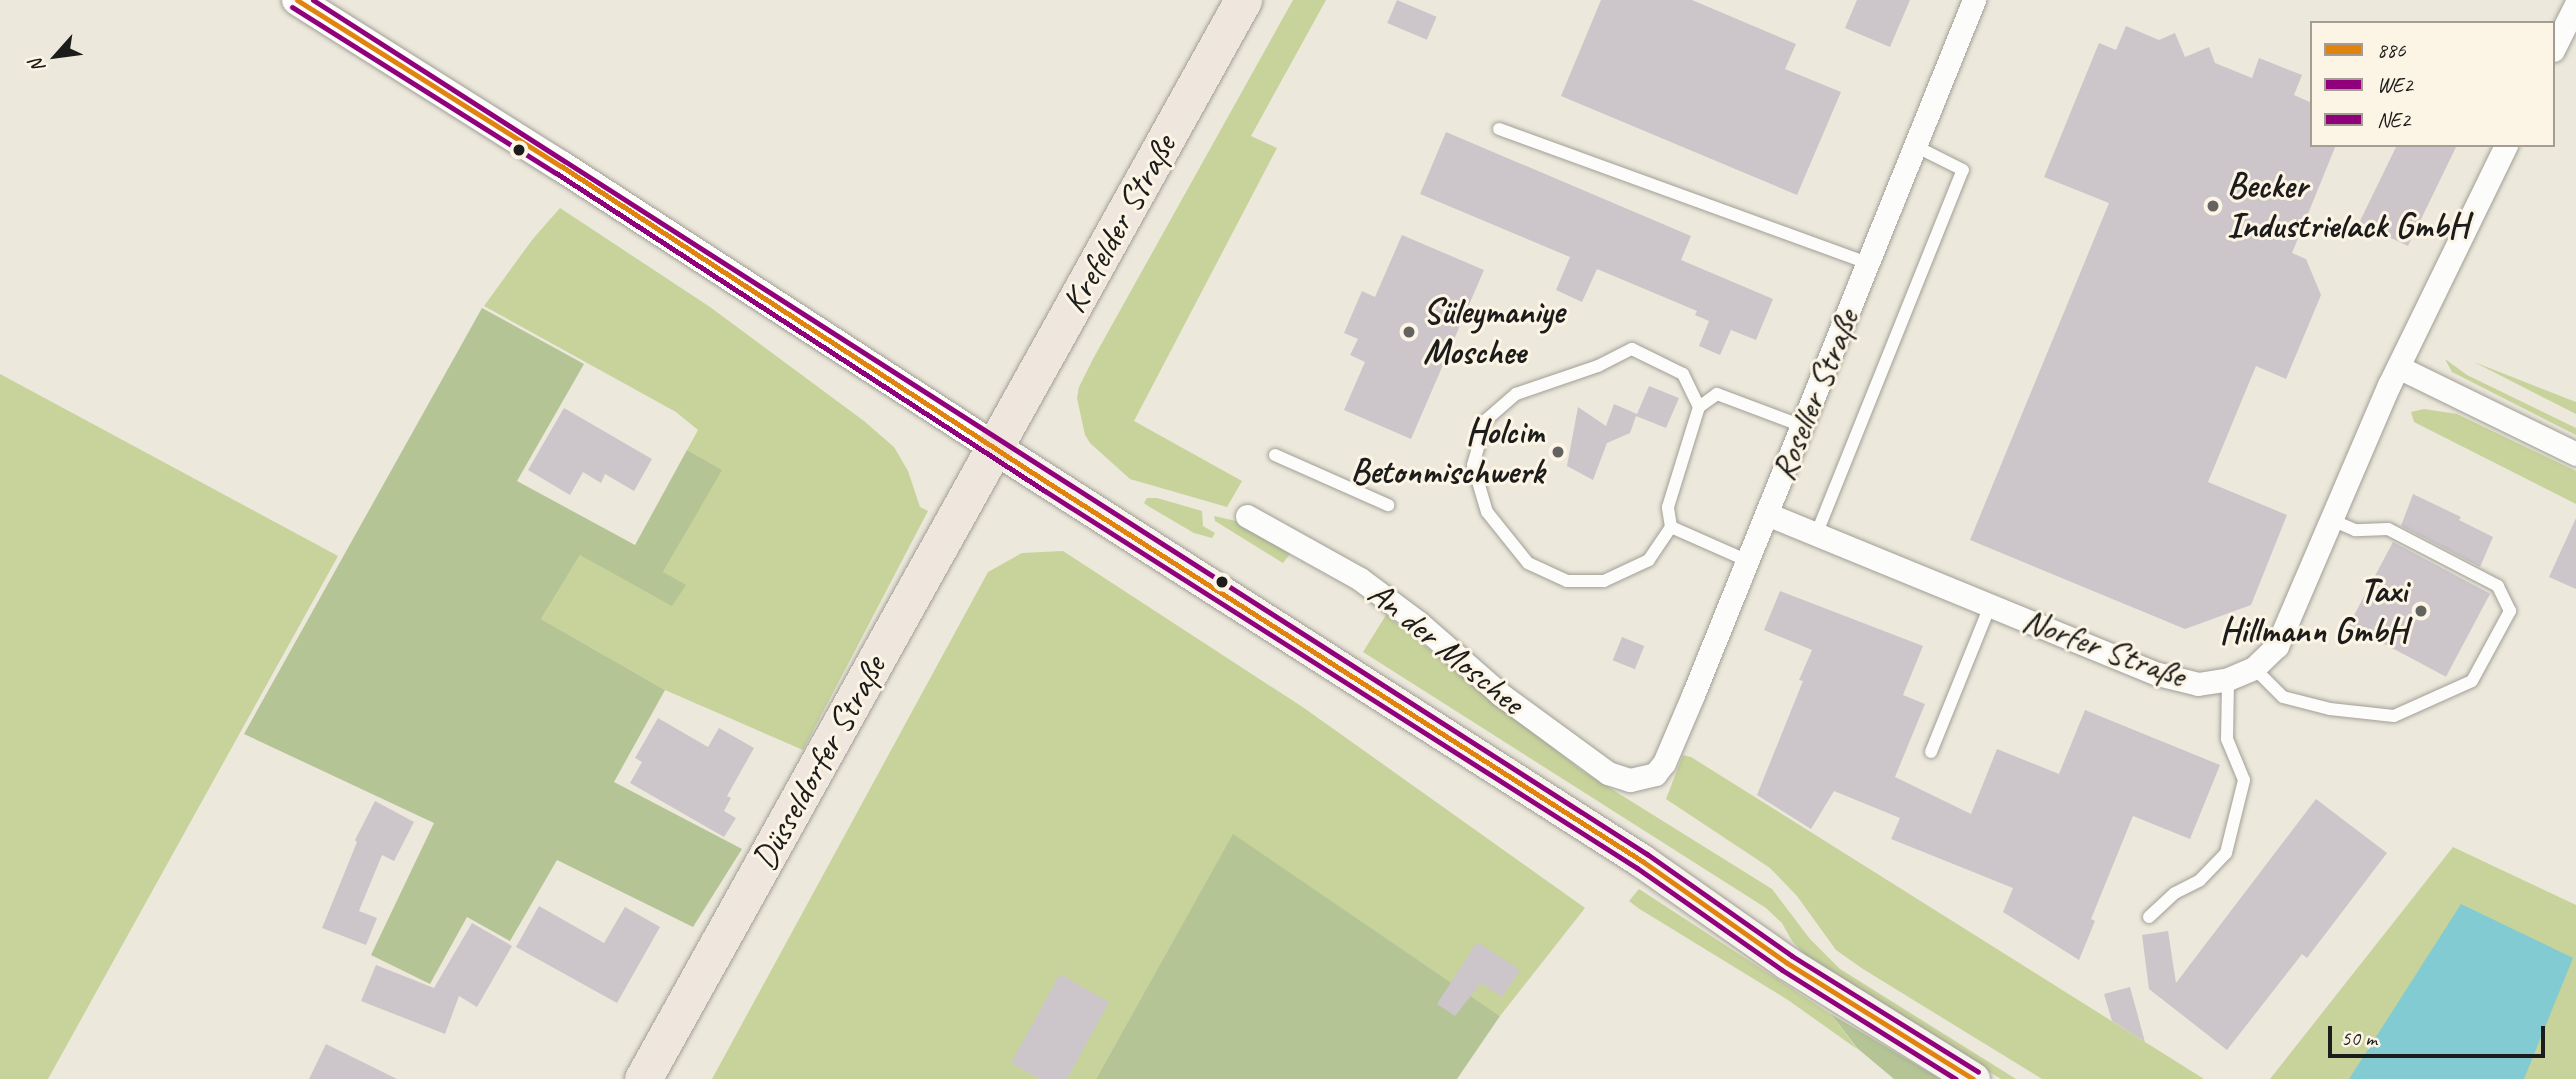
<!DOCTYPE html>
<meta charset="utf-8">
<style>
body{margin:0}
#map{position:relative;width:2576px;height:1079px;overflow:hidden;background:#ece8db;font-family:Caveat,sans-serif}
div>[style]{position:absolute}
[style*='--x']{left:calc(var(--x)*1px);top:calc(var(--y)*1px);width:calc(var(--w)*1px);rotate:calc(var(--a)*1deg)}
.green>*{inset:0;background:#c7d39b}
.forest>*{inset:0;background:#b4c495}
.water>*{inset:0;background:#82cbd3}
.building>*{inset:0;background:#ccc6ca;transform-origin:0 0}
.roads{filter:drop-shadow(0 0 2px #a19f97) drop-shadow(0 0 2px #a19f97)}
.service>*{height:12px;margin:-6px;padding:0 6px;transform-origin:6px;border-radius:6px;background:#fcfcfa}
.minor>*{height:23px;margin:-11.5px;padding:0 11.5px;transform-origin:11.5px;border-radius:11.5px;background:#fcfcfa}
.tertiary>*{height:30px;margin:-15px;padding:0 15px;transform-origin:15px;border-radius:15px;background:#fcfcfa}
.secondary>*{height:33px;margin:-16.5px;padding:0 16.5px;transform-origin:16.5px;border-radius:16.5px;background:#f6f3ef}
.primary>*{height:37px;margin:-18.5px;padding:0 18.5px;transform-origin:18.5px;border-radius:18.5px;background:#efe6de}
.bus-1>*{height:5px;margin:-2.5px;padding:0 2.5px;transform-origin:2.5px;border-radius:2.5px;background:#e1830f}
.bus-2>*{height:5px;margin:-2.5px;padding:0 2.5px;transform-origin:2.5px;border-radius:2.5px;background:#91007b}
.bus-3>*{height:5px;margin:-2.5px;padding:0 2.5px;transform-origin:2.5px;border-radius:2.5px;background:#91007b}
.dots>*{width:19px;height:19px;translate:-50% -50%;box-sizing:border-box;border:4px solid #fcf5e5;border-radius:50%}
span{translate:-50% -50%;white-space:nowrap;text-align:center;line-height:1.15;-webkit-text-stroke:6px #fcf5e5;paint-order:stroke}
.poi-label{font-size:35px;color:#1c1c1c;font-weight:700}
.left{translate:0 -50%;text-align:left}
.right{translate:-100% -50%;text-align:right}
.street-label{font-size:35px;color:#1c1c1c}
.legend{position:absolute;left:2310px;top:21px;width:245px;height:126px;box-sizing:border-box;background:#fcf5e5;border:2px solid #a29e95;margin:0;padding:9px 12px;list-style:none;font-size:21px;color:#1c1c1c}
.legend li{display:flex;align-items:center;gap:14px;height:35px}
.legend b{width:35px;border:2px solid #a29e95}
.north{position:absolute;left:21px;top:21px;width:70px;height:70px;-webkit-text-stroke:5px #fcf5e5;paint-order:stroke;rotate:242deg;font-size:19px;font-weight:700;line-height:28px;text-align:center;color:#1c1c1c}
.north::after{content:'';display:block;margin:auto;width:24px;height:32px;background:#1c1c1c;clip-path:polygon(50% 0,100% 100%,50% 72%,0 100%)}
.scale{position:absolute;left:2328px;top:1026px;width:217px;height:32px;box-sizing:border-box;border:4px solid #1c1c1c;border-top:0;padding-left:9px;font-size:21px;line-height:24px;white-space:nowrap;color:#1c1c1c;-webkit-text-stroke:5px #fcf5e5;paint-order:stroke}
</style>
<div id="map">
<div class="green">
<i style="clip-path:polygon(1293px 0,1326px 0,1251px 136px,1277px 148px,1134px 421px,1242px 481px,1227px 507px,1130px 479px,1090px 443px,1085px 435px,1077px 398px,1079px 387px,1093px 359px)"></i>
<i style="clip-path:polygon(560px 208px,710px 307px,864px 421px,894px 447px,908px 471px,920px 507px,928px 511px,803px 750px,665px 690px,541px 619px,580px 555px,663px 572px,721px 470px,687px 450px,698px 430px,676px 412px,484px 306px,532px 240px)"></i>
<i style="clip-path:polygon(2445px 359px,2467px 375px,2576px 428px,2576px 435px,2452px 372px)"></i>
<i style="clip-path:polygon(2474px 362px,2576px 402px,2576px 414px)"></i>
<i style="clip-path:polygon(0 374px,338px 556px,48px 1079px,0 1079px)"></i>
<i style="clip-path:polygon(2424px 409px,2457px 414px,2576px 471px,2576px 504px,2414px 422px,2411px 412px)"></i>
<i style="clip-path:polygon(1147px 498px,1157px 498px,1202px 511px,1203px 526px,1215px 533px,1212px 538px,1194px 533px,1148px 506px,1144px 503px)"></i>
<i style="clip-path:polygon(1214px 516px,1236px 521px,1290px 554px,1283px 563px,1215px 521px)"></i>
<i style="clip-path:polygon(1063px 551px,1304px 708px,1585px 908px,1500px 1016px,1233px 835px,1096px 1079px,712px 1079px,988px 572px,1022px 553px)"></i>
<i style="clip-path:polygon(1386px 615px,1581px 770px,1772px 889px,1810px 939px,1840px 969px,2016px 1079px,2001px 1079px,1823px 968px,1807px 957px,1792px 941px,1782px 923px,1766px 908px,1363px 652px)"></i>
<i style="clip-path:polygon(1683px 755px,1691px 757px,2204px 1079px,2042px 1079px,1863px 969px,1836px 950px,1797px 896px,1770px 868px,1666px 799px)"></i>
<i style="clip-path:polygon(2453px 847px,2576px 905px,2576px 1079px,2270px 1079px)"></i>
<i style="clip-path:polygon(1639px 889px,1831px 1014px,1857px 1049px,1788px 1000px,1638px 908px,1629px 901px)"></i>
</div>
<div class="forest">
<i style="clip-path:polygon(482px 308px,584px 364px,517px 481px,635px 545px,687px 450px,722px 470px,663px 572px,686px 585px,672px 606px,580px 555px,541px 619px,665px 690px,614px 782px,742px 849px,693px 927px,557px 860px,510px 941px,467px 917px,430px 984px,371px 955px,434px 823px,244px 734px)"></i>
<i style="clip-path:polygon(1233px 834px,1500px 1016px,1457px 1079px,1096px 1079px)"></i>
<i style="clip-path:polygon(1831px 1014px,1940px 1079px,1894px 1079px,1857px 1048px)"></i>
</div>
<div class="water">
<i style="clip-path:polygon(2461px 904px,2573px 958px,2524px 1079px,2349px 1079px)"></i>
</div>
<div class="building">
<i style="left:1397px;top:0;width:43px;height:25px;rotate:23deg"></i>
<i style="clip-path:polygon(1601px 0,1692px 0,1796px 44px,1785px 69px,1841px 92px,1797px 195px,1561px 96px)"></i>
<i style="clip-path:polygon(1857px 0,1910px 0,1890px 47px,1845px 28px)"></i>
<i style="clip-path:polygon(2126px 26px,2159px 40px,2175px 33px,2185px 57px,2209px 47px,2215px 63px,2252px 78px,2259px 58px,2302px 75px,2294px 95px,2312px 103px,2312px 145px,2336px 145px,2292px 253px,2306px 259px,2321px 295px,2286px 379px,2256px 366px,2208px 482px,2287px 515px,2251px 605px,2185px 629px,1970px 540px,2109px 203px,2044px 177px,2099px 43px,2116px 50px)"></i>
<i style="clip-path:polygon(1446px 132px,1691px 236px,1681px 260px,1773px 299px,1756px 340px,1731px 330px,1720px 355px,1699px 346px,1709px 321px,1695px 315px,1697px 311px,1597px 269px,1582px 302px,1556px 290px,1570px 257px,1420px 194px)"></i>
<i style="clip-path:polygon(2397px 145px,2457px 145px,2408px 246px,2359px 223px)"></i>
<i style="clip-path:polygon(1402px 235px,1484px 270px,1411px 439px,1344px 410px,1365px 362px,1350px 355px,1358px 339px,1344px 333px,1362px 291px,1375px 297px)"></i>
<i style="clip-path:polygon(1649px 386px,1679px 398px,1666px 428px,1636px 416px,1630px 433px,1607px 443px,1593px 480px,1567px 466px,1578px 407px,1606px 426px,1614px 404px,1637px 414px)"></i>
<i style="clip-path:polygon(564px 408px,652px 459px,634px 491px,605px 474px,601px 483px,583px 472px,570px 495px,528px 470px)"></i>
<i style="clip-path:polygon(2413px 494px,2461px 517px,2459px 520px,2493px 537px,2480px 567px,2401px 526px)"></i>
<i style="clip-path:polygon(2576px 518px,2576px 589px,2549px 577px)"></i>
<i style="left:2393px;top:542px;width:110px;height:94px;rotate:28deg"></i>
<i style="clip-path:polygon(1780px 591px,1923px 646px,1903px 695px,1925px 704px,1895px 777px,1971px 814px,1997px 749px,2059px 774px,2085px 710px,2220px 765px,2190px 839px,2133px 816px,2091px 919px,2095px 921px,2079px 960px,2003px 912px,2013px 888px,1891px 839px,1900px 818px,1834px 791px,1811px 829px,1757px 795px,1803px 681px,1799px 680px,1812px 650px,1764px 630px)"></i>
<i style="left:1622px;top:637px;width:24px;height:25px;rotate:22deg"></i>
<i style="clip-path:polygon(658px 718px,708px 747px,719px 728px,754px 748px,727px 796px,731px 798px,724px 811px,736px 818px,724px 837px,630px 783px,642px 762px,635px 758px)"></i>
<i style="clip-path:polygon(2316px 799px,2387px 853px,2307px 958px,2302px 954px,2227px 1050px,2149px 989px,2142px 935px,2168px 931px,2176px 983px)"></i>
<i style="clip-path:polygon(375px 801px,414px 822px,394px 861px,382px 855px,359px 911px,377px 918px,366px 945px,322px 928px,357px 842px,355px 840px)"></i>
<i style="clip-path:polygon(539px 906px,604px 943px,625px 907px,660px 927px,617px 1003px,516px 947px)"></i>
<i style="clip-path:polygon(472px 923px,512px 946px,477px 1007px,459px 996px,445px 1034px,361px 1001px,376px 965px,434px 988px)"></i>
<i style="clip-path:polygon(1477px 942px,1520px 970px,1502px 997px,1481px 983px,1455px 1016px,1437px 1004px)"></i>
<i style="clip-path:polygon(1060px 974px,1109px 1002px,1067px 1079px,1039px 1079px,1011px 1063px)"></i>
<i style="clip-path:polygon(2130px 987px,2145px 1042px,2112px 1021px,2104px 994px)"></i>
<i style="clip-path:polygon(326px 1044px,397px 1079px,309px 1079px)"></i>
</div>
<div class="roads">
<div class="service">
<i style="--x:1499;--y:129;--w:393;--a:20"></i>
<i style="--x:1275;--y:455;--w:124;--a:23.9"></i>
<i style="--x:1671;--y:527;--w:40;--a:124"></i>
<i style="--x:1649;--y:560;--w:50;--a:155"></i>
<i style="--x:1604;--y:581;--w:37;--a:180"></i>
<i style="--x:1567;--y:581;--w:43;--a:-155.2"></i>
<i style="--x:1528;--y:563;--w:65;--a:-128.8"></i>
<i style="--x:1487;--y:512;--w:49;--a:-106.6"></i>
<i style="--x:1473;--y:465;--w:47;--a:-73.9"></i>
<i style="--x:1486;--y:420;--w:40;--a:-41"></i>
<i style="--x:1516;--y:394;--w:87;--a:-18.9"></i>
<i style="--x:1598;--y:366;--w:38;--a:-27"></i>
<i style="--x:1632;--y:349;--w:57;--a:26.1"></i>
<i style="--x:1683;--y:374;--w:37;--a:64"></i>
<i style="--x:1816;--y:535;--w:393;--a:-68.1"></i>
<i style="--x:1963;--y:170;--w:54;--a:-153.4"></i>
<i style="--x:1748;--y:561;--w:84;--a:-156.2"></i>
<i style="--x:1671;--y:527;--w:20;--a:-99"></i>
<i style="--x:1668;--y:507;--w:105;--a:-72.8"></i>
<i style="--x:1699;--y:407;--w:22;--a:-36"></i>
<i style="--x:1717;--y:394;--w:91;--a:20.6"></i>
<i style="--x:2254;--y:668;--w:41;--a:45"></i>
<i style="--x:2283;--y:697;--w:49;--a:14.3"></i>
<i style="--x:2330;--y:709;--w:64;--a:6.2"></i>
<i style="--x:2394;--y:716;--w:85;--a:-24.2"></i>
<i style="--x:2472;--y:681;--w:80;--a:-61.5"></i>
<i style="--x:2510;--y:611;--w:28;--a:-116"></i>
<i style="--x:2498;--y:586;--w:124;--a:-152.6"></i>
<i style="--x:2388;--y:529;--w:33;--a:178"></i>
<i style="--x:2355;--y:530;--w:26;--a:-157"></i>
<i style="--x:1931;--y:752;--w:157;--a:-68"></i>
<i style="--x:2149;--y:917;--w:35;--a:-43"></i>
<i style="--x:2175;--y:893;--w:28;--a:-27"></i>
<i style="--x:2200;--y:880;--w:37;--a:-46"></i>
<i style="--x:2226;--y:853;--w:75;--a:-76.1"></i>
<i style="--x:2244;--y:780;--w:44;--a:-112.5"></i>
<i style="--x:2227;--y:739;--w:60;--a:-89"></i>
</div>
<div class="minor">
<i style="--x:2553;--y:50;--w:51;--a:-63.4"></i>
<i style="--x:2398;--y:367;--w:198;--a:26"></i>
<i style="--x:1767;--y:514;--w:422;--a:22.3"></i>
<i style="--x:2158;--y:674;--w:41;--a:14"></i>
<i style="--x:2198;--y:684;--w:30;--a:-9"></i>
<i style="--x:2228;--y:679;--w:28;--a:-23"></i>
<i style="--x:2254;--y:668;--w:32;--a:-44"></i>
<i style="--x:2277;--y:646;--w:284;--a:-66.8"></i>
<i style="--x:2389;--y:385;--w:267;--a:-64"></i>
<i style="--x:1247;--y:516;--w:129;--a:29.1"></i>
<i style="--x:1360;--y:579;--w:74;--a:36.7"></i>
<i style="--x:1419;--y:623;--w:108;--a:41.2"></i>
<i style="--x:1500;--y:694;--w:134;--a:36.2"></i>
<i style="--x:1608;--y:773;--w:23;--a:18"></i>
<i style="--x:1630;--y:780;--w:26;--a:-13"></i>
<i style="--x:1655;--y:774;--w:14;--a:-51"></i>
<i style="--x:1664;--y:763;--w:74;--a:-66.9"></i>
<i style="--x:1693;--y:695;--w:750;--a:-67.99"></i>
</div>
<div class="tertiary">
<i style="--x:297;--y:0;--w:312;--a:32.2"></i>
<i style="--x:561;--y:166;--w:516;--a:32.98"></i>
</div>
<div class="secondary">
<i style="--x:994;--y:447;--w:769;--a:32.57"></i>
<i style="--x:1642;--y:861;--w:177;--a:35.1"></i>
<i style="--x:1787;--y:963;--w:219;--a:31.9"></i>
</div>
<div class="primary">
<i style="--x:643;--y:1079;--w:1235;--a:-60.92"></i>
</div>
</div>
<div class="bus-1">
<i style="--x:297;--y:0;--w:312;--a:32.2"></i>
<i style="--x:561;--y:166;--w:583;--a:33.04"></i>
<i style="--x:1050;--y:484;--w:702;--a:32.49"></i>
<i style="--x:1642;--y:861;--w:177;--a:35.1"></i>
<i style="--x:1787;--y:963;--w:219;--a:31.9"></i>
</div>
<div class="bus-2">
<i style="--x:292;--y:7;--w:312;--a:32.2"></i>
<i style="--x:556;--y:173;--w:583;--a:33.04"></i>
<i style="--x:1045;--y:491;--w:702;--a:32.49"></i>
<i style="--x:1637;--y:868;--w:177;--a:35.1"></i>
<i style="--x:1782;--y:970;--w:205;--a:32.1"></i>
</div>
<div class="bus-3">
<i style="--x:313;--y:0;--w:1584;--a:32.63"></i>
<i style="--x:1647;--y:854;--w:177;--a:35.1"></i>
<i style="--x:1792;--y:956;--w:219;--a:31.9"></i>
</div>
<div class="dots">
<i style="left:519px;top:150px;background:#1c1c1c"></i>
<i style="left:2213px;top:206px;background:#65635f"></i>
<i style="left:1409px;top:332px;background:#65635f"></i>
<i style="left:1558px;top:452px;background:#65635f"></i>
<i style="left:1222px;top:582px;background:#1c1c1c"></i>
<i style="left:2421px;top:611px;background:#65635f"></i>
</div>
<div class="poi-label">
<span class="left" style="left:2227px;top:206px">Becker<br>Industrielack GmbH</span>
<span class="left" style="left:1423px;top:332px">Süleymaniye<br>Moschee</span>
<span class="right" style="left:1544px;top:452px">Holcim<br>Betonmischwerk</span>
<span class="right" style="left:2407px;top:611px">Taxi<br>Hillmann GmbH</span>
</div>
<div class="street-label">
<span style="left:1119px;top:224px;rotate:-61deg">Krefelder Straße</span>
<span style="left:1815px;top:395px;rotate:-68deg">Roseller Straße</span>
<span style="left:1446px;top:648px;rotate:39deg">An der Moschee</span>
<span style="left:2104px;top:648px;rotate:20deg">Norfer Straße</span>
<span style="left:819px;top:763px;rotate:-61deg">Düsseldorfer Straße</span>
</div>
<ul class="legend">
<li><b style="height:9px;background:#e1830f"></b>886</li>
<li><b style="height:9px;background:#91007b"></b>WE2</li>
<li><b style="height:9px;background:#91007b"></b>NE2</li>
</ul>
<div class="north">N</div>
<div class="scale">50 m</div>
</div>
